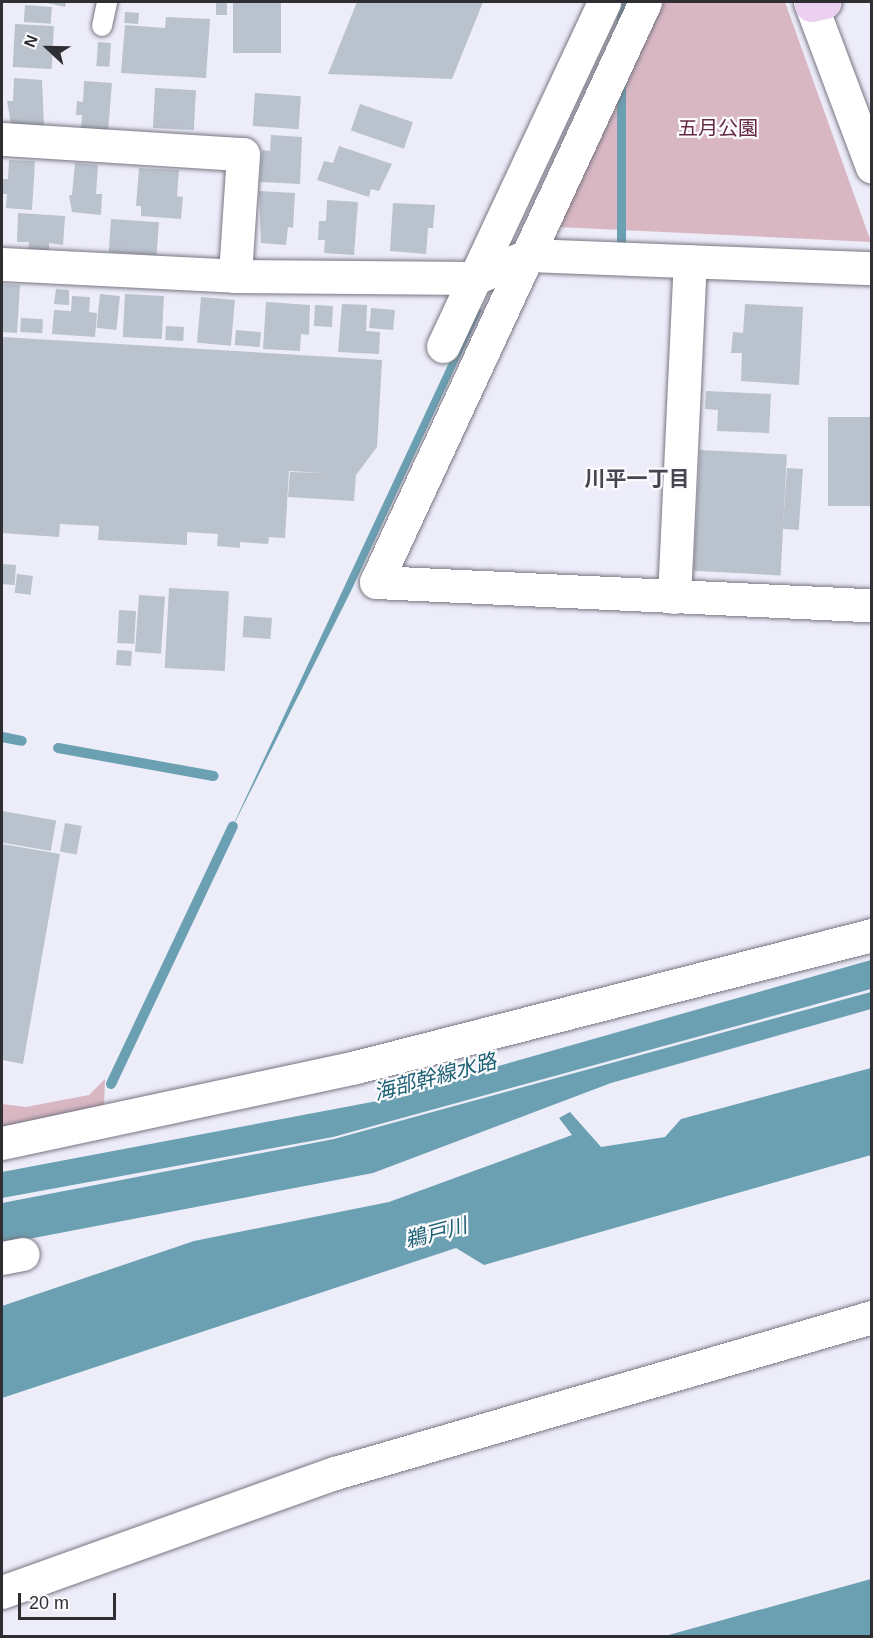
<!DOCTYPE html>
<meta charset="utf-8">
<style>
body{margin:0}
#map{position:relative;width:873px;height:1638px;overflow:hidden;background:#edecf9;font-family:Helvetica,"Noto Sans JP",sans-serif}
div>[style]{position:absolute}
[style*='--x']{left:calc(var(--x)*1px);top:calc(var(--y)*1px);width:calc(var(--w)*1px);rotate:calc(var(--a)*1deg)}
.green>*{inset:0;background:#d8b7c2}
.water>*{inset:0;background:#6ba0b2;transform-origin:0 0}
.stream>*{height:10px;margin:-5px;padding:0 5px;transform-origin:5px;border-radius:5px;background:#6ba0b2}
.building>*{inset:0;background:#bac2cd;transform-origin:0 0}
.roads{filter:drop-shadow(0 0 2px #777682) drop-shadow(0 0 2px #777682)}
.lane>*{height:20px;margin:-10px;padding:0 10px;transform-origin:10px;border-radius:10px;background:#fff}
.street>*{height:33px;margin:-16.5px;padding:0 16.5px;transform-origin:16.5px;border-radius:16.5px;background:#fff}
.secondary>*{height:33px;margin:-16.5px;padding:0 16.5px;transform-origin:16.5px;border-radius:16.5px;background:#ebd0ef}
span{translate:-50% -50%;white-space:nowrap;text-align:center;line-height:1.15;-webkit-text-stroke:4.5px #fbfafd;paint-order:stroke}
.park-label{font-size:20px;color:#642841}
.neighbourhood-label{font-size:21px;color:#464550;font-weight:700}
.water-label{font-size:21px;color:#1d6175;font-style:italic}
.frame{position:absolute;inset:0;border:3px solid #2f2e33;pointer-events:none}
.north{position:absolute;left:18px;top:18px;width:60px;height:60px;-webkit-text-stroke:4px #fbfafd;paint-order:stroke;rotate:292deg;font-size:16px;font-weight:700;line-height:24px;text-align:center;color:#2f2e33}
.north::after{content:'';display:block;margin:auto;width:21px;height:27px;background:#2f2e33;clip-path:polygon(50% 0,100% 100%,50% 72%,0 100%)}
.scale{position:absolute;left:18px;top:1593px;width:98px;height:27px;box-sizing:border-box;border:3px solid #2f2e33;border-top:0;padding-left:8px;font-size:18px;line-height:21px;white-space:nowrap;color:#2f2e33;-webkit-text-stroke:4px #fbfafd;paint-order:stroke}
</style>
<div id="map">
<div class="green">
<i style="clip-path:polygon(660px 2px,785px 2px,871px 242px,558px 227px)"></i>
<i style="clip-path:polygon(105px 1079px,104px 1107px,2px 1132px,2px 1104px,26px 1107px,89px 1095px)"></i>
</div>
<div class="water">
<i style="left:617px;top:2px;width:9px;height:259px"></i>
<i style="clip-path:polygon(475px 307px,482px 310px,351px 591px,227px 838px)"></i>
<i style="clip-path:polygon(871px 960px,871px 989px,333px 1137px,2px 1198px,2px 1172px,372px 1102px)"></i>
<i style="clip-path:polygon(871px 992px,871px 1009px,611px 1083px,373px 1173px,2px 1244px,2px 1203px,334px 1139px)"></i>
<i style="clip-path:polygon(871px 1068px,871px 1155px,484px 1265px,456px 1248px,2px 1398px,2px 1306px,194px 1241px,389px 1202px,572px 1135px,559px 1118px,570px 1112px,601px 1147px,665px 1137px,681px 1119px)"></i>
<i style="clip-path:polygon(871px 1579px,871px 1636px,665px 1636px)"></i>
</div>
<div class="stream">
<i style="--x:2;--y:737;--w:20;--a:11"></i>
<i style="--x:58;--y:748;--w:158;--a:10.2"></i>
<i style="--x:111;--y:1084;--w:285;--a:-64.7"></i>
</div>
<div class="building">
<i style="clip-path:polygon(43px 2px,66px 2px,65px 7px)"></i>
<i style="left:216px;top:2px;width:11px;height:13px"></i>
<i style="left:233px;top:2px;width:48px;height:51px"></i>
<i style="clip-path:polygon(357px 2px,483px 2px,452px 79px,328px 74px)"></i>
<i style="left:25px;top:5px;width:27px;height:17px;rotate:4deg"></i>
<i style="left:125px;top:12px;width:14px;height:11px;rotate:4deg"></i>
<i style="clip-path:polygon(166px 17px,210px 19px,206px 78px,121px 73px,125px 25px,165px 28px)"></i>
<i style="left:15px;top:24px;width:39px;height:43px;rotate:3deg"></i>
<i style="left:98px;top:42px;width:13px;height:24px;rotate:4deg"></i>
<i style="clip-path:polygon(14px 78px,42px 80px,44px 126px,11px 124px,7px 101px,13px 101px)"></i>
<i style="clip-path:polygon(84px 81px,112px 83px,108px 132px,81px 130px,82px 115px,76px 115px,77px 101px,83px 102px)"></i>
<i style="left:155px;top:88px;width:41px;height:40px;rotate:3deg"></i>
<i style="left:255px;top:93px;width:46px;height:33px;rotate:4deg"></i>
<i style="left:360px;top:104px;width:56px;height:28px;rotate:19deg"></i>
<i style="clip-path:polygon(271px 135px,302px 137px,300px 184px,260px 182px,262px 150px,270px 151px)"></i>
<i style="clip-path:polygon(339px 146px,392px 164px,379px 191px,371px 189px,369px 197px,317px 180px,324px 161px,333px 163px)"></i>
<i style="clip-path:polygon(9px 160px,35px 161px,32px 210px,6px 208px,7px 194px,2px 194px,2px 179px,8px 179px)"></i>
<i style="clip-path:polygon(75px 163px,98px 165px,96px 194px,102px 194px,101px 215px,72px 212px,69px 195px,72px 195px)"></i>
<i style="clip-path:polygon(139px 168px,179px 170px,177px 196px,183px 197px,181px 219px,141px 216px,141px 206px,136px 206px)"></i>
<i style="clip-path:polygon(259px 191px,295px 193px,293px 228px,288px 227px,286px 245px,261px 243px)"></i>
<i style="clip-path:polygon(327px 200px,358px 202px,354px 255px,324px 253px,325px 240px,318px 240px,319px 221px,326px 221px)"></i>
<i style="clip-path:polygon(393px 203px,435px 205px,433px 228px,428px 228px,426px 254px,390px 251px)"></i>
<i style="clip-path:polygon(18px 213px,65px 216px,63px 245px,49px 243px,49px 253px,28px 252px,29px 242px,17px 242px)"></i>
<i style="left:111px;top:219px;width:48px;height:33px;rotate:4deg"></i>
<i style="clip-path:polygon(2px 284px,20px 285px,17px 333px,2px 332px)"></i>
<i style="clip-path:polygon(56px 289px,69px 290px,69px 305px,54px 304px)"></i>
<i style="left:100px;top:294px;width:20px;height:34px;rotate:6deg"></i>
<i style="left:125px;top:294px;width:39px;height:43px;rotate:3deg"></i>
<i style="clip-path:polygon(72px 296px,90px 297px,89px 312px,97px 313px,95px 337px,52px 334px,54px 310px,71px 311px)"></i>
<i style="left:201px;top:297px;width:34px;height:46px;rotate:5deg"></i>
<i style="clip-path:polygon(266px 302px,310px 305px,309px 335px,301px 334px,300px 351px,263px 349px)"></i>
<i style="clip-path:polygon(342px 304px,367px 305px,366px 331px,380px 332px,379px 354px,338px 352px)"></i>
<i style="clip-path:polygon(745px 304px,803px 307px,799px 385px,741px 381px,742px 353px,731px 353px,733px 332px,743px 333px)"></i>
<i style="left:315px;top:305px;width:18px;height:21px;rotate:3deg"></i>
<i style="left:371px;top:308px;width:24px;height:20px;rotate:5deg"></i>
<i style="left:21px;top:318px;width:22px;height:14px;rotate:3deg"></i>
<i style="left:166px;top:326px;width:18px;height:14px;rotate:3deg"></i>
<i style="left:236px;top:330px;width:25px;height:15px;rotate:5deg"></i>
<i style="clip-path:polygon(2px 337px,382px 360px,377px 447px,356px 475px,354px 501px,288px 497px,290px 472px,326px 473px,289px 471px,285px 538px,269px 537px,268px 544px,240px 542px,240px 548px,217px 546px,218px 534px,187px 532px,187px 545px,98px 540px,99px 526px,60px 524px,59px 537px,2px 533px)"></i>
<i style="clip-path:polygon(706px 391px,771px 394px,769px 433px,717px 431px,718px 410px,705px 409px)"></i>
<i style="left:872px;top:417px;width:89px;height:44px;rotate:90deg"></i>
<i style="left:700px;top:450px;width:87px;height:121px;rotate:3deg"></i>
<i style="left:787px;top:468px;width:16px;height:61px;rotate:4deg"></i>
<i style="left:2px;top:564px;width:14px;height:20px;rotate:4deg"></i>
<i style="left:17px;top:574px;width:16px;height:19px;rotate:7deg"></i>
<i style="left:169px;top:588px;width:60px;height:80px;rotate:3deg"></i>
<i style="left:139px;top:595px;width:26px;height:57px;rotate:4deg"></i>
<i style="left:119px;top:610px;width:17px;height:33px;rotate:3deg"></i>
<i style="left:244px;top:616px;width:28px;height:21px;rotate:4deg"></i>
<i style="left:117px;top:650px;width:15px;height:15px;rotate:4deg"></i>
<i style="left:2px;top:811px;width:55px;height:31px;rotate:10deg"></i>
<i style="left:65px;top:823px;width:17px;height:29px;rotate:10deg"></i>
<i style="clip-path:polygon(2px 844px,60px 854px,23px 1064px,2px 1060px)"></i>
</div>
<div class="roads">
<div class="lane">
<i style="--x:102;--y:26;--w:25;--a:-78"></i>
</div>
<div class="street">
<i style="--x:645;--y:2;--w:639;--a:114.88"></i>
<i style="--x:376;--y:582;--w:497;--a:2.7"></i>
<i style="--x:810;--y:2;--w:176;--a:69.4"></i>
<i style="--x:2;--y:139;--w:241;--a:3.6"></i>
<i style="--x:243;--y:154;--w:122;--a:93.8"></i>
<i style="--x:2;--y:264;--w:233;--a:2.9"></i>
<i style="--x:235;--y:276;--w:240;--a:0.5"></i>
<i style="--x:475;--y:278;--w:59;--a:-23.1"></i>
<i style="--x:529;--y:255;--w:343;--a:2.2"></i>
<i style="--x:443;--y:346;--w:380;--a:-64.9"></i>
<i style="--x:674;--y:597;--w:336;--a:-87.3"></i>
<i style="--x:2;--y:1143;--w:362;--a:-12.1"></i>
<i style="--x:356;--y:1067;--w:533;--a:-14.35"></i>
<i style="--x:2;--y:1258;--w:21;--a:-11"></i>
<i style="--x:2;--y:1592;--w:354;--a:-19.7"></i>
<i style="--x:335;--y:1473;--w:559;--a:-16.2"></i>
</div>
<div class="secondary">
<i style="--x:811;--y:5;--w:14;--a:-12"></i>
</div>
</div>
<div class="park-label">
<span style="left:718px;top:128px">五月公園</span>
</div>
<div class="neighbourhood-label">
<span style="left:637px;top:479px">川平一丁目</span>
</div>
<div class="water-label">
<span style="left:435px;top:1077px;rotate:-15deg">海部幹線水路</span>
<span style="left:436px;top:1233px;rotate:-15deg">鵜戸川</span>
</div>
<div class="frame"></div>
<div class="north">N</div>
<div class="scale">20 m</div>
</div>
